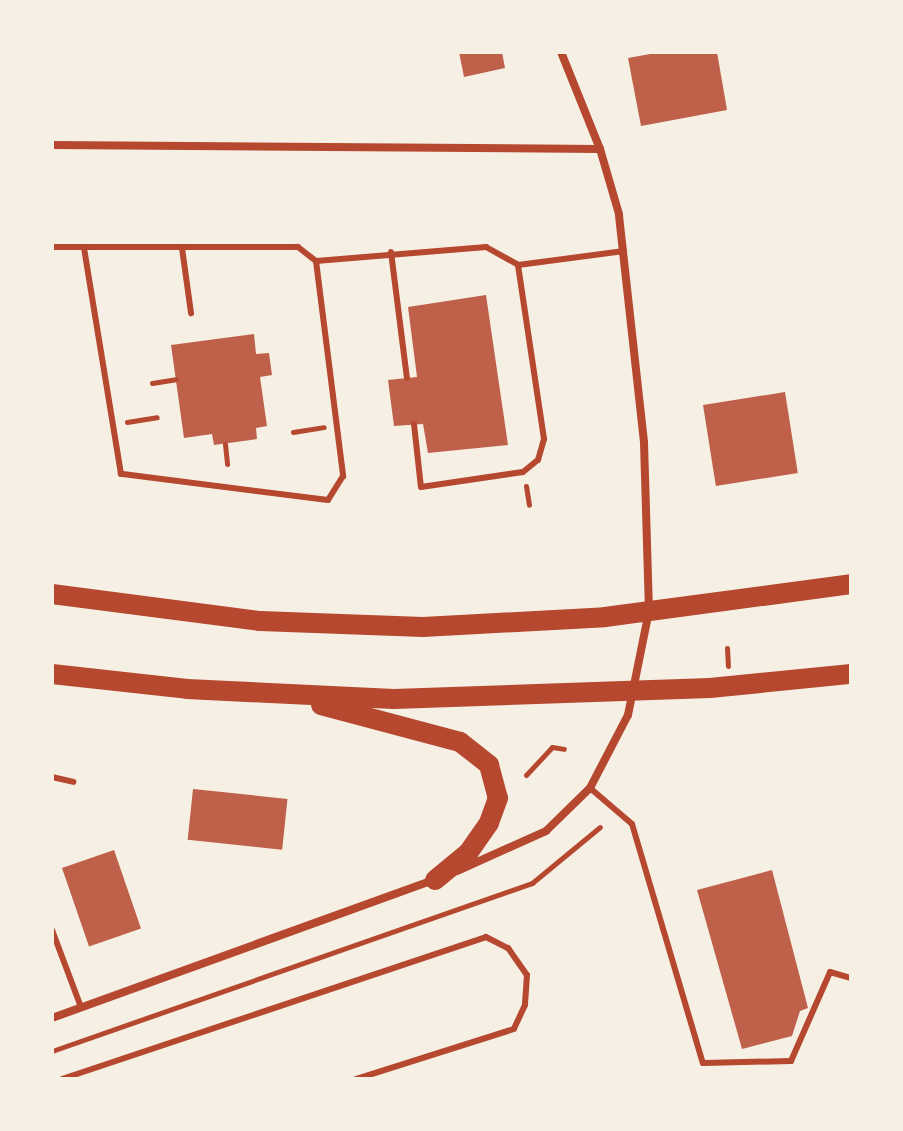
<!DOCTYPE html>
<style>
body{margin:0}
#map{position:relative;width:903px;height:1131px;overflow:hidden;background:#f6efe4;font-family:Cabin,sans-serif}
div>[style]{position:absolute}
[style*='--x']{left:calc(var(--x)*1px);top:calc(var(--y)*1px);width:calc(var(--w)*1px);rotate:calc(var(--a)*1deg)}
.building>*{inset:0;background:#bf614a;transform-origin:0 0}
.path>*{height:5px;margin:-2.5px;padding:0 2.5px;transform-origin:2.5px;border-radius:2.5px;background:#b5482f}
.service>*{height:6px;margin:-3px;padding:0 3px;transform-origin:3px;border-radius:3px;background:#b5482f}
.minor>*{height:8px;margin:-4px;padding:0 4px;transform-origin:4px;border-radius:4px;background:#b5482f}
.trunk>*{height:20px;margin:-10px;padding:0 10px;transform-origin:10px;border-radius:10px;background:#b5482f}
span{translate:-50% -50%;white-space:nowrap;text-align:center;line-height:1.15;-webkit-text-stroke:7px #f6efe4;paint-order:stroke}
.frame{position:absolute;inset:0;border:54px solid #f6efe4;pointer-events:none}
</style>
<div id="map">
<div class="building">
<i style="clip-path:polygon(459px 52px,502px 52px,505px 68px,464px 77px)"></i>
<i style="clip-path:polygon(661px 52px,717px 52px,727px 110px,641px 126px,628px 58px)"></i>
<i style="clip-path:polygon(486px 295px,508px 445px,428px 453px,423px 424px,394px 426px,388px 380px,417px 377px,408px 307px)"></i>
<i style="clip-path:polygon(254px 334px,256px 354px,269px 353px,272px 375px,260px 377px,267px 426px,256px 428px,257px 439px,214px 445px,212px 434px,184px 438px,171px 345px)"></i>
<i style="left:785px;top:392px;width:82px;height:83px;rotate:81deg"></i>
<i style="left:193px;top:789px;width:95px;height:51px;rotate:6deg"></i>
<i style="left:114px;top:850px;width:83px;height:55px;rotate:71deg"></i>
<i style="clip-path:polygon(772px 870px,808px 1008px,800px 1011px,792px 1036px,742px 1049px,697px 890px)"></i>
</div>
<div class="path">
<i style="--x:152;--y:383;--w:24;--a:-9"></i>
<i style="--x:127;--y:422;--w:30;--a:-9"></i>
<i style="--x:293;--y:432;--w:31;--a:-9"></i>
<i style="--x:225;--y:444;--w:20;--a:84"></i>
<i style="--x:526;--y:486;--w:19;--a:81"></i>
<i style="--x:727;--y:648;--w:18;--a:87"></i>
<i style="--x:526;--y:775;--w:38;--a:-47"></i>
<i style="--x:552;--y:747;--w:12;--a:9"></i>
<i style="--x:52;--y:1051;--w:509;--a:-19.29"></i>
<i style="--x:532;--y:883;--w:88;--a:-39.5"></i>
</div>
<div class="service">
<i style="--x:52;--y:247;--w:246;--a:0"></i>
<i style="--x:298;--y:247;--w:23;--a:38"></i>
<i style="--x:316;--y:261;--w:217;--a:82.8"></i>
<i style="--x:343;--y:476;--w:28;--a:122"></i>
<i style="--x:328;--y:500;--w:209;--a:-172.8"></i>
<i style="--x:121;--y:474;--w:229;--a:-99.3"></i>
<i style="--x:182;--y:248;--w:66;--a:82.1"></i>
<i style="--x:391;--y:252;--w:127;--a:82.8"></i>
<i style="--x:316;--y:261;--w:171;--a:-4.7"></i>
<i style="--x:486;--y:247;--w:37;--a:29"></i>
<i style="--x:414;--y:424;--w:63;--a:83.7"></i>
<i style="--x:421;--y:487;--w:103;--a:-8.4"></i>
<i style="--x:523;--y:472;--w:19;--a:-39"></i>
<i style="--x:538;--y:460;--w:22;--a:-74"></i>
<i style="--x:544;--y:439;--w:176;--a:-98.5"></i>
<i style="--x:518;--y:265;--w:107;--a:-7.5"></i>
<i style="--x:52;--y:777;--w:22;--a:13"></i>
<i style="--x:590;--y:788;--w:55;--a:40.6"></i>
<i style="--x:632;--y:824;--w:249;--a:73.5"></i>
<i style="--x:703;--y:1063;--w:88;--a:-1.3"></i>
<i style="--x:791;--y:1061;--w:97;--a:-66.3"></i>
<i style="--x:830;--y:972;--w:22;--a:16"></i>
<i style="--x:52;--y:930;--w:82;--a:69.4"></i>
<i style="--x:62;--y:1079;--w:447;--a:-18.5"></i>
<i style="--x:486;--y:937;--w:25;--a:27"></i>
<i style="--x:508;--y:948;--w:33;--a:55"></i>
<i style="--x:527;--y:975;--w:30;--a:94"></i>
<i style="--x:525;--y:1005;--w:26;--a:115"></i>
<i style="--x:514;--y:1029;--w:166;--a:162.4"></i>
</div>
<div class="minor">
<i style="--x:52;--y:145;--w:548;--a:0.42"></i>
<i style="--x:457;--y:871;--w:98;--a:-24.2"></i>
<i style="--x:546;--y:831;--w:62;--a:-44.3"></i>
<i style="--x:590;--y:788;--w:82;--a:-62.5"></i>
<i style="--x:628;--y:715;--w:106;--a:-78.6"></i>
<i style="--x:649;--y:611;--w:169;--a:-91.7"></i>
<i style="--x:644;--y:442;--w:229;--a:-96.3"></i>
<i style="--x:619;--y:214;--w:68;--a:-106.3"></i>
<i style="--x:600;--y:149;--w:105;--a:-111.9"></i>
<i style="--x:52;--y:1018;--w:405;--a:-19.9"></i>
</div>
<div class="trunk">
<i style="--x:52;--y:594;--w:210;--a:7.4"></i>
<i style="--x:260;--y:621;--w:163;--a:2.1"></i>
<i style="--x:423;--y:627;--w:182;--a:-3.1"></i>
<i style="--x:605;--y:617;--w:248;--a:-7.6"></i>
<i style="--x:52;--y:674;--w:136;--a:6.3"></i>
<i style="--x:187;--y:689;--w:207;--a:2.8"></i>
<i style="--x:394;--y:699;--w:316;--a:-2"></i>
<i style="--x:710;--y:688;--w:142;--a:-5.7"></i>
<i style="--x:321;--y:705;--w:144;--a:14.9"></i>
<i style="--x:460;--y:742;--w:37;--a:38"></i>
<i style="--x:489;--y:765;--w:34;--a:75"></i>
<i style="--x:498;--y:798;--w:27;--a:110"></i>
<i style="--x:489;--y:823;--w:35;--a:125"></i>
<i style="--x:469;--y:852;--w:44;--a:140.5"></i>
</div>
<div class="frame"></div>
</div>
